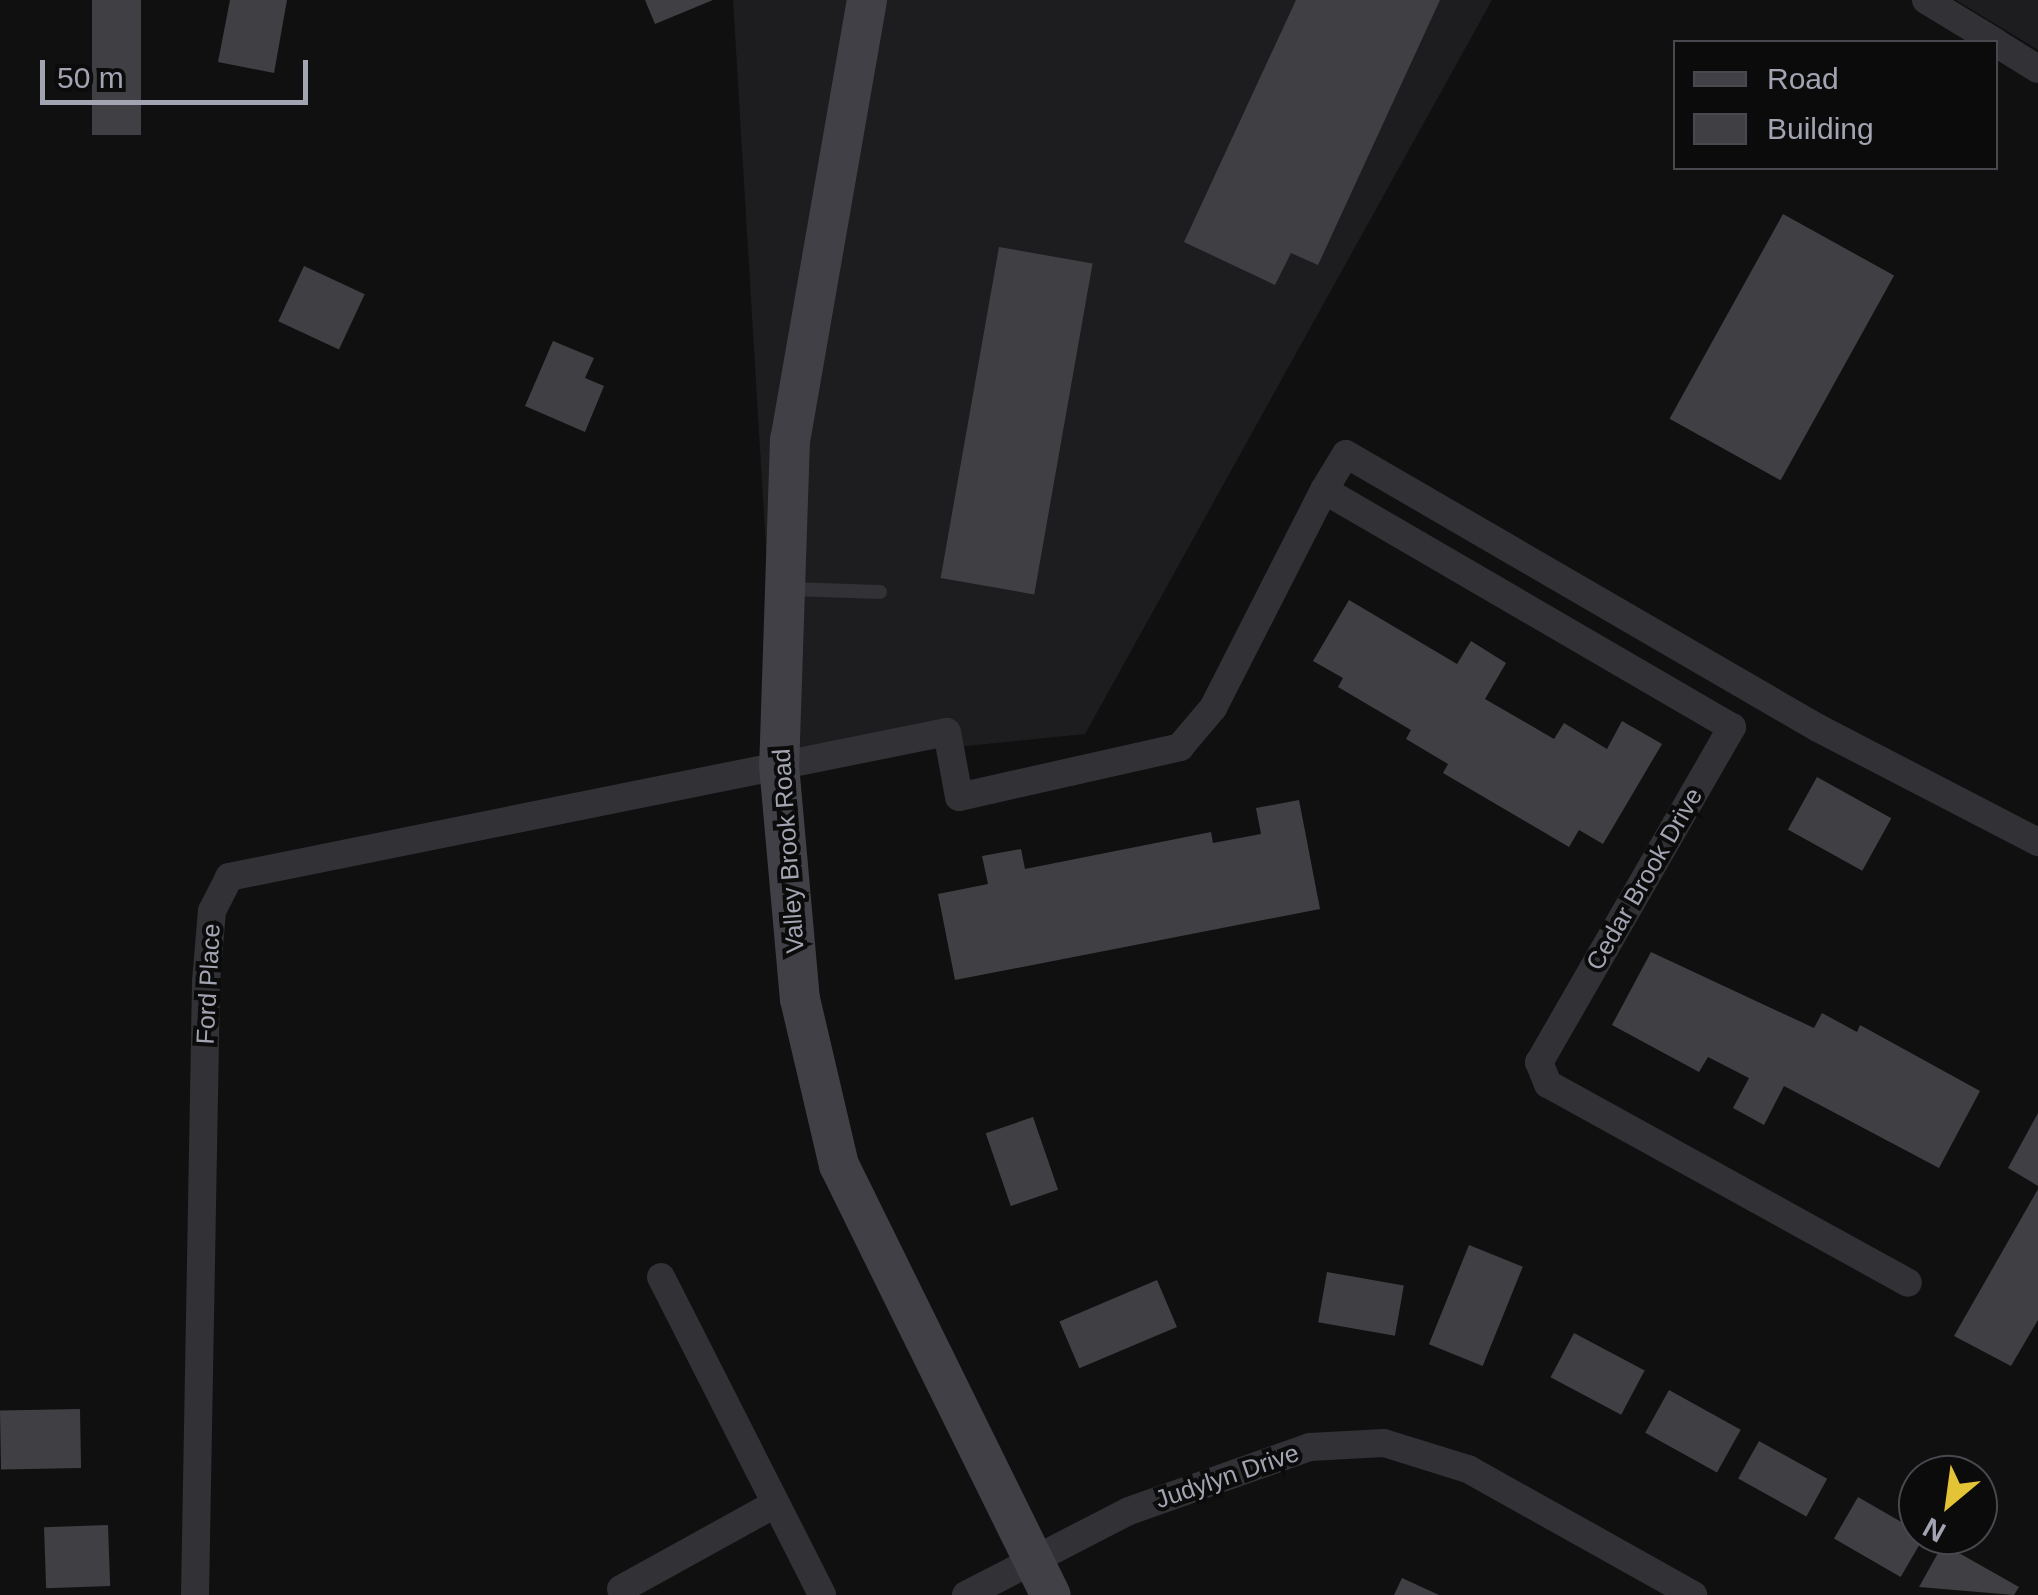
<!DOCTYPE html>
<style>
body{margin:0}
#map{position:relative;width:2038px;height:1595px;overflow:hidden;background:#101011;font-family:Helvetica,sans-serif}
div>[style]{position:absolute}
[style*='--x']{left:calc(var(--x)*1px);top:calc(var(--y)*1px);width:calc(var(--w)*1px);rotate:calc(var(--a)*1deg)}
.built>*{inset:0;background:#1d1c1e}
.building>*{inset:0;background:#404044;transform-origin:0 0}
.service>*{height:14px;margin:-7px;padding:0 7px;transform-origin:7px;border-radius:7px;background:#323236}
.minor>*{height:28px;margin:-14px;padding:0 14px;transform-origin:14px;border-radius:14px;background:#323236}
.secondary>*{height:40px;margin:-20px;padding:0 20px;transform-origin:20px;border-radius:20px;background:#404046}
span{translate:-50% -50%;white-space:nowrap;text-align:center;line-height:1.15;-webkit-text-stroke:8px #0b0b0c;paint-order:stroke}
.street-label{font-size:25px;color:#a2a5b1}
.legend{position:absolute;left:1673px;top:40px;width:325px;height:130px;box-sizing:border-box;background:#0b0b0c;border:2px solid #47494e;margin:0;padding:12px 18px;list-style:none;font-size:30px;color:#a2a5b1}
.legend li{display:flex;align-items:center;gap:20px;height:50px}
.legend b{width:50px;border:2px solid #47494e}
.north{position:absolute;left:1898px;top:1455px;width:100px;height:100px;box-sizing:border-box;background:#0b0b0c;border:2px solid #47494e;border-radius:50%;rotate:209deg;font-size:28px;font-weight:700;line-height:40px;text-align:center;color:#a2a5b1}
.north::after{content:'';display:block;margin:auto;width:35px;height:45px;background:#e3c437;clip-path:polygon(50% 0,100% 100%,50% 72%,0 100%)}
.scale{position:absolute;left:40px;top:60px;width:268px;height:45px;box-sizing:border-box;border:5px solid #a2a5b1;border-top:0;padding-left:12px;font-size:30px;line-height:35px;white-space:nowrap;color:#a2a5b1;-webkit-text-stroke:8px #0b0b0c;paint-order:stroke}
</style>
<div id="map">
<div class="built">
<i style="clip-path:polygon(733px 0,1492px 0,1085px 734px,779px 765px)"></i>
<i style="clip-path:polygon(1956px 0,2038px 0,2038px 50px)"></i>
</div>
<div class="building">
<i style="left:92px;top:0;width:49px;height:135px"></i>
<i style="clip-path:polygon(230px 0,287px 0,274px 73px,218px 62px)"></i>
<i style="clip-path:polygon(645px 0,713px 0,655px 24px)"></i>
<i style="clip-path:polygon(1296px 0,1440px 0,1318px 265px,1291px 253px,1275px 285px,1184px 242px)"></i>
<i style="left:1783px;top:214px;width:127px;height:234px;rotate:29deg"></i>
<i style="left:999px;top:247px;width:95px;height:336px;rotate:10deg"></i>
<i style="left:304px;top:266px;width:67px;height:61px;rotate:25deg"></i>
<i style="clip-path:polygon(553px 341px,594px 358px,585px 378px,604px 386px,585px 432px,525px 406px)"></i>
<i style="clip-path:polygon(1349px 600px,1457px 664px,1471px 641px,1506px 663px,1485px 699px,1554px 739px,1564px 723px,1607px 749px,1622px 721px,1662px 744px,1603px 844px,1579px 830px,1569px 847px,1443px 773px,1448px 764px,1406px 739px,1411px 730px,1338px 687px,1343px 678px,1313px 661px)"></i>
<i style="left:1817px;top:777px;width:85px;height:60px;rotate:29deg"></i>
<i style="clip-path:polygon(1299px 800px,1320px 909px,955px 980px,938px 894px,988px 884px,982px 856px,1021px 849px,1025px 869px,1211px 832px,1213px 843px,1261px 834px,1256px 808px)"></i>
<i style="clip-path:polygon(1651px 952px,1814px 1028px,1822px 1013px,1857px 1032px,1860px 1025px,1980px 1091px,1939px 1168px,1784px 1086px,1764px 1125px,1733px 1108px,1749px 1078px,1708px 1057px,1699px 1072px,1612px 1025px)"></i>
<i style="clip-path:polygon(2038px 1113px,2038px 1186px,2008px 1168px)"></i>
<i style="left:1033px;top:1117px;width:77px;height:50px;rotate:71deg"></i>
<i style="clip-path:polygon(2038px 1189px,2038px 1320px,2011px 1366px,1954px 1336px)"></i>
<i style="left:1469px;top:1245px;width:58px;height:107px;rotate:22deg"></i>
<i style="left:1327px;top:1272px;width:78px;height:51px;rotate:10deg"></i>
<i style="left:1157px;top:1280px;width:51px;height:106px;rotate:67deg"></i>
<i style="left:1574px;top:1333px;width:80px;height:50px;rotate:28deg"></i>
<i style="left:1669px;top:1390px;width:82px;height:49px;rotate:29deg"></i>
<i style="left:80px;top:1409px;width:59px;height:80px;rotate:89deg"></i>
<i style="left:1759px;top:1441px;width:78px;height:43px;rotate:29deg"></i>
<i style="left:1858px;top:1497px;width:77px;height:48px;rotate:30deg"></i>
<i style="left:108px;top:1525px;width:61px;height:64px;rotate:88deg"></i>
<i style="clip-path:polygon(1943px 1544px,2019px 1587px,2014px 1595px,1919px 1587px)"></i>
<i style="clip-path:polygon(1402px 1578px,1439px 1595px,1394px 1595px)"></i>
</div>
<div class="service">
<i style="--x:790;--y:589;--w:90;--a:1.9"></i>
</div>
<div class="minor">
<i style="--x:1926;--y:0;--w:81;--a:31.3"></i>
<i style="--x:1996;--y:43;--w:49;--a:31.8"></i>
<i style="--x:1324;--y:490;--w:42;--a:-58.6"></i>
<i style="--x:1346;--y:454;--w:546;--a:30.14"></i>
<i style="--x:1818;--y:728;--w:248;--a:27.4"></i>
<i style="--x:661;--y:1277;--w:356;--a:63.1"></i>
<i style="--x:621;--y:1589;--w:176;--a:-28.9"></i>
<i style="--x:195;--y:1595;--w:613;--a:-88.97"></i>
<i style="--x:206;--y:982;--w:71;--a:-85.2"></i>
<i style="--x:212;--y:911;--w:38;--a:-63"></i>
<i style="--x:229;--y:877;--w:732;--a:-11.42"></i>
<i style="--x:947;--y:732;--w:66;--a:79.5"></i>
<i style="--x:959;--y:797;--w:227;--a:-12.7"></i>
<i style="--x:1180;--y:747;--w:51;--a:-49.8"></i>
<i style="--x:1213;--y:708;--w:245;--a:-63"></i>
<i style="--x:1324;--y:490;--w:472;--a:30.2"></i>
<i style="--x:1732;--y:727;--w:387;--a:119.9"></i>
<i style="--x:1539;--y:1062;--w:24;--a:68"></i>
<i style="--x:1548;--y:1084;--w:411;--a:28.9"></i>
<i style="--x:966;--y:1595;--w:183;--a:-27.3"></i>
<i style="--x:1129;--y:1511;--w:192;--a:-19.5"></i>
<i style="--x:1310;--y:1447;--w:74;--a:-3.1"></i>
<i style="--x:1384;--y:1443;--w:88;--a:17.2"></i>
<i style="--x:1468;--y:1469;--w:258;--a:29.2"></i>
</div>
<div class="secondary">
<i style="--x:867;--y:0;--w:446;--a:99.9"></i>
<i style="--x:790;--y:439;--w:326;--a:91.9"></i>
<i style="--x:779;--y:765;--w:235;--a:84.9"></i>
<i style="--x:800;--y:999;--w:171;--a:76.8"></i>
<i style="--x:839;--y:1165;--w:479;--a:63.8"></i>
</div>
<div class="street-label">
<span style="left:788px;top:851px;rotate:-94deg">Valley Brook Road</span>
<span style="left:1644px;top:879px;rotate:-60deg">Cedar Brook Drive</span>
<span style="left:208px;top:984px;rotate:-87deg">Ford Place</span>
<span style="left:1227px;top:1476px;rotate:-19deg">Judylyn Drive</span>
</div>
<ul class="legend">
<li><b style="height:12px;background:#404046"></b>Road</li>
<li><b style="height:28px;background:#404044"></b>Building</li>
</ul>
<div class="north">N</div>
<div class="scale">50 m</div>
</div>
